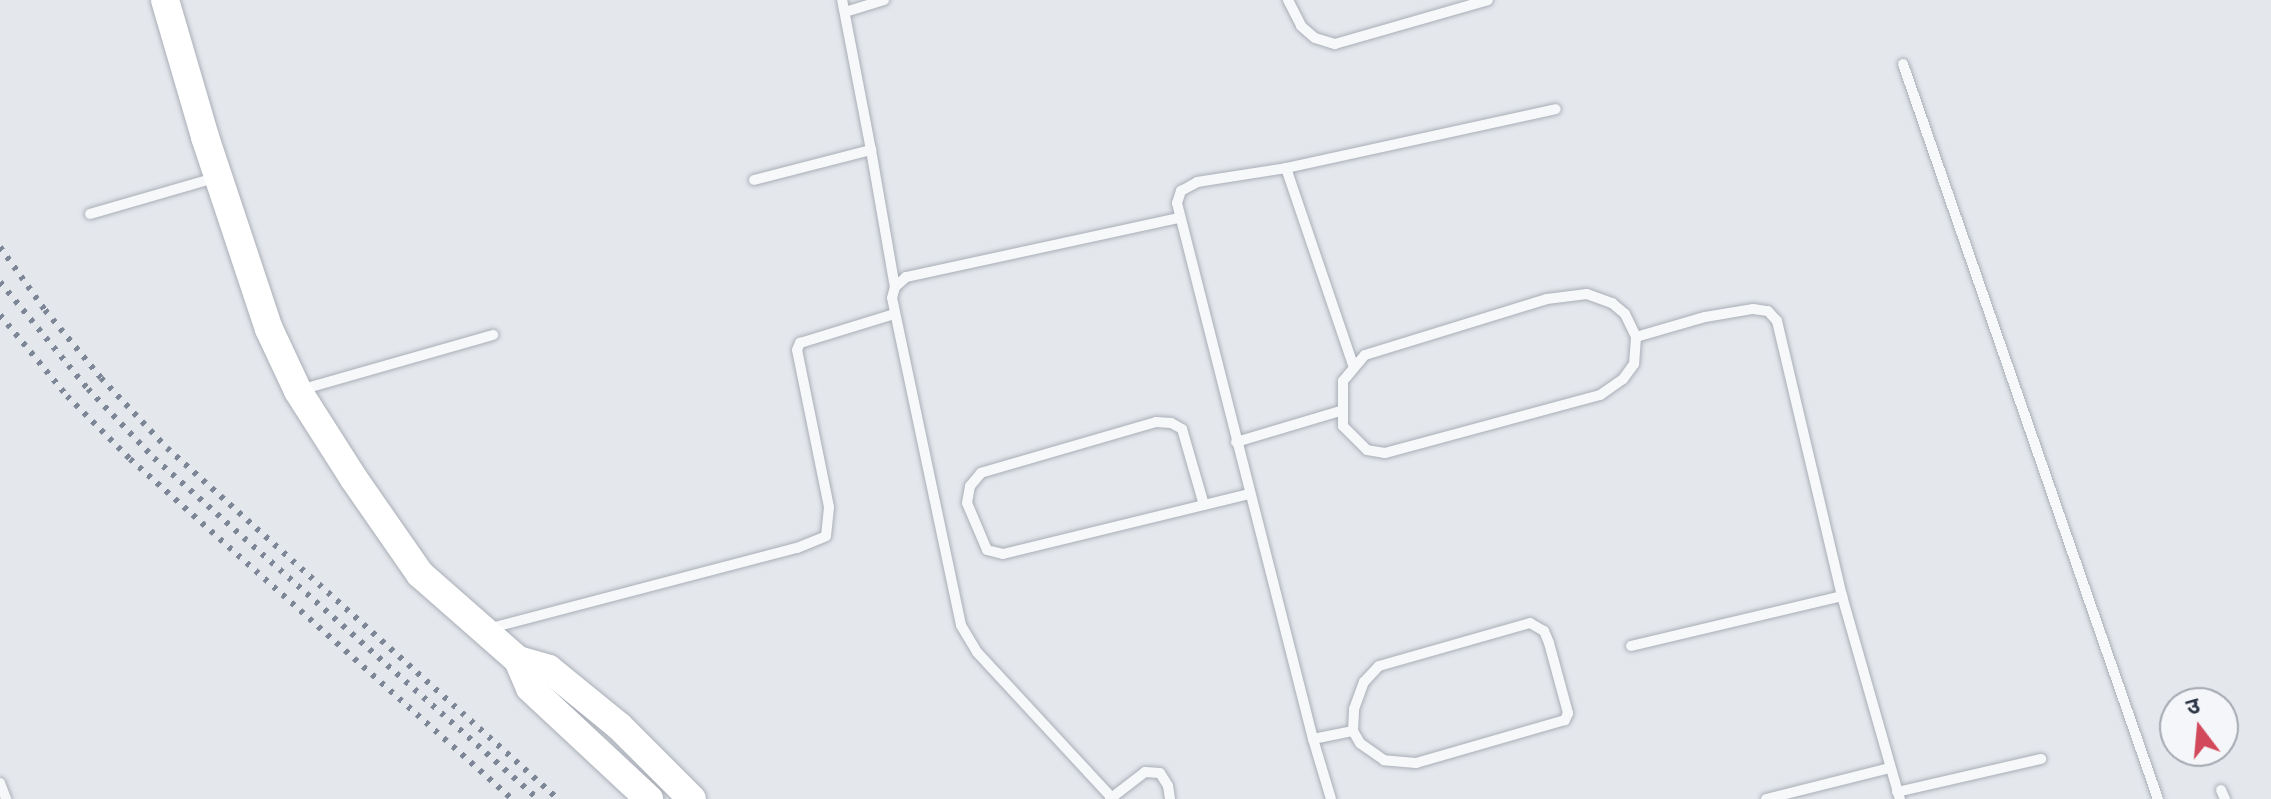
<!DOCTYPE html>
<meta charset="utf-8">
<style>
body{margin:0}
#map{position:relative;width:2271px;height:799px;overflow:hidden;background:#e4e7ec;font-family:"Titillium Web","Noto Sans Devanagari",sans-serif}
div>[style]{position:absolute}
[style*='--x']{left:calc(var(--x)*1px);top:calc(var(--y)*1px);width:calc(var(--w)*1px);rotate:calc(var(--a)*1deg)}
.roads{filter:drop-shadow(0 0 2px #a9aeb7) drop-shadow(0 0 2px #a9aeb7)}
.lane>*{height:10px;margin:-5px;padding:0 5px;transform-origin:5px;border-radius:5px;background:#f7f8fa}
.secondary>*{height:28px;margin:-14px;padding:0 14px;transform-origin:14px;border-radius:14px;background:#fff}
.rail>*{height:6px;margin-top:-3px;transform-origin:0;background:repeating-linear-gradient(90deg,#7d8696 0 4px,transparent 0 12px)}
span{translate:-50% -50%;white-space:nowrap;text-align:center;line-height:1.15;-webkit-text-stroke:6px #f4f6f9;paint-order:stroke}
.north{position:absolute;left:2159px;top:687px;width:80px;height:80px;box-sizing:border-box;background:#f4f6f9;border:2px solid #a4a8b1;border-radius:50%;rotate:344deg;font-size:22px;font-weight:700;line-height:32px;text-align:center;color:#2b3445}
.north::after{content:'';display:block;margin:auto;width:28px;height:36px;background:#d1495b;clip-path:polygon(50% 0,100% 100%,50% 72%,0 100%)}
</style>
<div id="map">
<div class="roads">
<div class="lane">
<i style="--x:1288;--y:0;--w:29;--a:63"></i>
<i style="--x:1301;--y:26;--w:18;--a:41"></i>
<i style="--x:1315;--y:38;--w:21;--a:17"></i>
<i style="--x:1335;--y:44;--w:159;--a:-16"></i>
<i style="--x:845;--y:12;--w:41;--a:-17.1"></i>
<i style="--x:1903;--y:64;--w:778;--a:70.87"></i>
<i style="--x:871;--y:150;--w:139;--a:80.1"></i>
<i style="--x:1286;--y:168;--w:208;--a:71.2"></i>
<i style="--x:754;--y:180;--w:121;--a:-14.4"></i>
<i style="--x:871;--y:150;--w:153;--a:-100.9"></i>
<i style="--x:90;--y:214;--w:130;--a:-16.1"></i>
<i style="--x:1587;--y:294;--w:27;--a:20"></i>
<i style="--x:1612;--y:303;--w:17;--a:40"></i>
<i style="--x:1625;--y:314;--w:25;--a:64"></i>
<i style="--x:1636;--y:337;--w:27;--a:94"></i>
<i style="--x:1634;--y:364;--w:19;--a:126"></i>
<i style="--x:1623;--y:379;--w:28;--a:145"></i>
<i style="--x:1600;--y:395;--w:223;--a:164.9"></i>
<i style="--x:1385;--y:453;--w:18;--a:-171"></i>
<i style="--x:1367;--y:450;--w:34;--a:-135"></i>
<i style="--x:1343;--y:426;--w:45;--a:-90"></i>
<i style="--x:1343;--y:381;--w:34;--a:-50"></i>
<i style="--x:1365;--y:355;--w:190;--a:-17.1"></i>
<i style="--x:1547;--y:299;--w:40;--a:-7.1"></i>
<i style="--x:1636;--y:337;--w:72;--a:-16.2"></i>
<i style="--x:1705;--y:317;--w:49;--a:-9.5"></i>
<i style="--x:1753;--y:309;--w:15;--a:8"></i>
<i style="--x:1768;--y:311;--w:13;--a:48"></i>
<i style="--x:1777;--y:321;--w:283;--a:76.7"></i>
<i style="--x:1842;--y:596;--w:211;--a:74.1"></i>
<i style="--x:300;--y:390;--w:201;--a:-15.9"></i>
<i style="--x:1236;--y:442;--w:109;--a:-16.6"></i>
<i style="--x:1204;--y:505;--w:79;--a:-106.1"></i>
<i style="--x:1182;--y:429;--w:13;--a:-151"></i>
<i style="--x:1171;--y:423;--w:15;--a:-176"></i>
<i style="--x:1156;--y:422;--w:182;--a:163.8"></i>
<i style="--x:981;--y:473;--w:17;--a:130"></i>
<i style="--x:970;--y:486;--w:17;--a:100"></i>
<i style="--x:967;--y:503;--w:51;--a:66.9"></i>
<i style="--x:987;--y:550;--w:16;--a:14"></i>
<i style="--x:1003;--y:554;--w:254;--a:-13.7"></i>
<i style="--x:1530;--y:623;--w:16;--a:30"></i>
<i style="--x:1544;--y:631;--w:13;--a:67"></i>
<i style="--x:1549;--y:643;--w:73;--a:74.8"></i>
<i style="--x:1568;--y:713;--w:8;--a:113"></i>
<i style="--x:1565;--y:720;--w:155;--a:163.9"></i>
<i style="--x:1416;--y:763;--w:32;--a:-175"></i>
<i style="--x:1384;--y:760;--w:29;--a:-145"></i>
<i style="--x:1360;--y:743;--w:14;--a:-120"></i>
<i style="--x:1353;--y:731;--w:22;--a:-87"></i>
<i style="--x:1354;--y:709;--w:29;--a:-70"></i>
<i style="--x:1364;--y:682;--w:22;--a:-47"></i>
<i style="--x:1379;--y:666;--w:157;--a:-15.9"></i>
<i style="--x:491;--y:628;--w:316;--a:-14.7"></i>
<i style="--x:797;--y:548;--w:31;--a:-22"></i>
<i style="--x:826;--y:536;--w:29;--a:-84"></i>
<i style="--x:829;--y:507;--w:160;--a:-101.5"></i>
<i style="--x:797;--y:350;--w:8;--a:-67"></i>
<i style="--x:800;--y:343;--w:98;--a:-17.1"></i>
<i style="--x:1631;--y:646;--w:217;--a:-13.3"></i>
<i style="--x:1313;--y:739;--w:41;--a:-11.3"></i>
<i style="--x:0;--y:783;--w:17;--a:69"></i>
<i style="--x:2221;--y:790;--w:10;--a:66"></i>
<i style="--x:1897;--y:792;--w:148;--a:-12.9"></i>
<i style="--x:1110;--y:799;--w:44;--a:-37.6"></i>
<i style="--x:1145;--y:772;--w:15;--a:4"></i>
<i style="--x:1160;--y:773;--w:15;--a:58"></i>
<i style="--x:1168;--y:786;--w:13;--a:81"></i>
<i style="--x:1113;--y:799;--w:200;--a:-132.8"></i>
<i style="--x:977;--y:652;--w:31;--a:-121"></i>
<i style="--x:961;--y:625;--w:334;--a:-101.9"></i>
<i style="--x:892;--y:298;--w:11;--a:-75"></i>
<i style="--x:895;--y:287;--w:15;--a:-42"></i>
<i style="--x:906;--y:277;--w:278;--a:-12.2"></i>
<i style="--x:1331;--y:799;--w:63;--a:-106.7"></i>
<i style="--x:1313;--y:739;--w:553;--a:-104.24"></i>
<i style="--x:1177;--y:203;--w:13;--a:-72"></i>
<i style="--x:1181;--y:191;--w:18;--a:-29"></i>
<i style="--x:1197;--y:182;--w:90;--a:-8.9"></i>
<i style="--x:1286;--y:168;--w:276;--a:-12.3"></i>
<i style="--x:1766;--y:799;--w:127;--a:-14.1"></i>
</div>
<div class="secondary">
<i style="--x:165;--y:0;--w:143;--a:73.7"></i>
<i style="--x:205;--y:137;--w:202;--a:71.6"></i>
<i style="--x:269;--y:329;--w:68;--a:64.9"></i>
<i style="--x:298;--y:391;--w:104;--a:57.5"></i>
<i style="--x:354;--y:479;--w:116;--a:55.2"></i>
<i style="--x:420;--y:574;--w:130;--a:41.3"></i>
<i style="--x:518;--y:660;--w:30;--a:67"></i>
<i style="--x:530;--y:688;--w:163;--a:43"></i>
<i style="--x:518;--y:660;--w:32;--a:16"></i>
<i style="--x:549;--y:669;--w:90;--a:39.2"></i>
<i style="--x:619;--y:726;--w:103;--a:45"></i>
</div>
</div>
<div class="rail">
<i style="--x:0;--y:247;--w:77;--a:54.5"></i>
<i style="--x:45;--y:310;--w:88;--a:50.5"></i>
<i style="--x:101;--y:378;--w:96;--a:46.7"></i>
<i style="--x:167;--y:448;--w:525;--a:41.91"></i>
<i style="--x:0;--y:282;--w:139;--a:50.6"></i>
<i style="--x:88;--y:389;--w:95;--a:46.3"></i>
<i style="--x:154;--y:458;--w:514;--a:41.61"></i>
<i style="--x:0;--y:315;--w:105;--a:50.4"></i>
<i style="--x:67;--y:396;--w:89;--a:45"></i>
<i style="--x:130;--y:459;--w:511;--a:41.67"></i>
</div>
<div class="north">उ</div>
</div>
